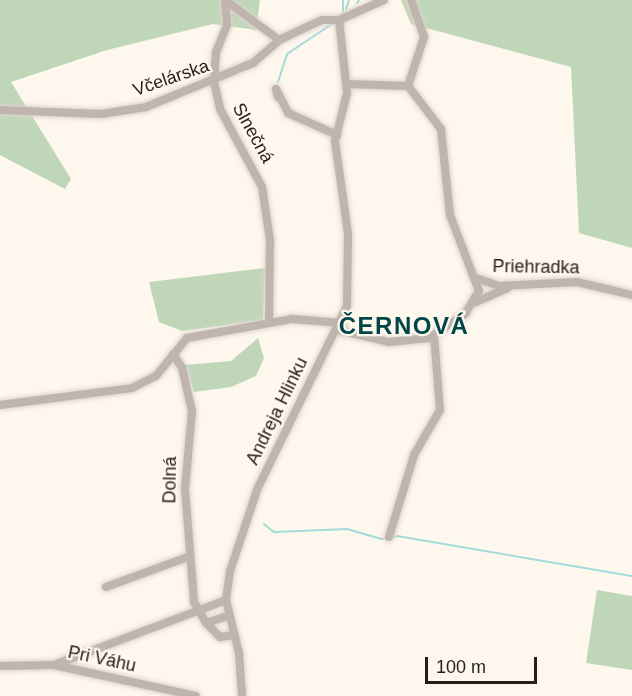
<!DOCTYPE html>
<meta charset="utf-8">
<style>
body{margin:0}
#map{position:relative;width:632px;height:696px;overflow:hidden;background:#fef7ed;font-family:Helvetica,sans-serif}
div>[style]{position:absolute}
[style*='--x']{left:calc(var(--x)*1px);top:calc(var(--y)*1px);width:calc(var(--w)*1px);rotate:calc(var(--a)*1deg)}
.green>*{inset:0;background:#bfd7b8}
.stream>*{height:2px;margin:-1px;padding:0 1px;transform-origin:1px;border-radius:1px;background:#a3dada}
.roads{filter:drop-shadow(0 0 2px #dbd4cb) drop-shadow(0 0 2px #dbd4cb)}
.street>*{height:8px;margin:-4px;padding:0 4px;transform-origin:4px;border-radius:4px;background:#c0b4ae}
span{translate:-50% -50%;white-space:nowrap;text-align:center;line-height:1.15;-webkit-text-stroke:4.5px #fef7ed;paint-order:stroke}
.street-label{font-size:18px;color:#251f16}
.district-label{font-size:24px;color:#004547;font-weight:700;letter-spacing:1.5px}
.scale{position:absolute;left:425px;top:657px;width:112px;height:27px;box-sizing:border-box;border:3px solid #251f16;border-top:0;padding-left:8px;font-size:18px;line-height:21px;white-space:nowrap;color:#251f16;-webkit-text-stroke:4px #fef7ed;paint-order:stroke}
</style>
<div id="map">
<div class="green">
<i style="clip-path:polygon(0 0,260px 0,256px 30px,213px 24px,107px 50px,11px 82px,71px 179px,65px 189px,0 155px)"></i>
<i style="clip-path:polygon(401px 0,632px 0,632px 248px,579px 233px,571px 67px,411px 24px)"></i>
<i style="clip-path:polygon(265px 268px,263px 320px,182px 331px,159px 322px,149px 282px)"></i>
<i style="clip-path:polygon(258px 338px,264px 358px,256px 376px,231px 387px,194px 392px,184px 365px,231px 361px)"></i>
<i style="clip-path:polygon(597px 590px,632px 596px,632px 670px,586px 663px)"></i>
</div>
<div class="stream">
<i style="--x:343;--y:0;--w:14;--a:90"></i>
<i style="--x:357;--y:3;--w:4;--a:-56"></i>
<i style="--x:346;--y:9;--w:9;--a:-72"></i>
<i style="--x:278;--y:82;--w:29;--a:-72"></i>
<i style="--x:287;--y:54;--w:54;--a:-33.7"></i>
<i style="--x:264;--y:524;--w:13;--a:39"></i>
<i style="--x:274;--y:532;--w:73;--a:-2.4"></i>
<i style="--x:347;--y:529;--w:36;--a:16"></i>
<i style="--x:382;--y:539;--w:15;--a:-11"></i>
<i style="--x:397;--y:536;--w:238;--a:9.7"></i>
</div>
<div class="roads">
<div class="street">
<i style="--x:225;--y:0;--w:25;--a:85"></i>
<i style="--x:227;--y:25;--w:29;--a:112"></i>
<i style="--x:216;--y:52;--w:30;--a:94"></i>
<i style="--x:214;--y:82;--w:28;--a:77"></i>
<i style="--x:220;--y:109;--w:89;--a:61.7"></i>
<i style="--x:262;--y:187;--w:54;--a:81.4"></i>
<i style="--x:270;--y:240;--w:82;--a:90.7"></i>
<i style="--x:225;--y:0;--w:67;--a:36.5"></i>
<i style="--x:339;--y:20;--w:49;--a:-24"></i>
<i style="--x:347;--y:84;--w:61;--a:1.9"></i>
<i style="--x:278;--y:97;--w:8;--a:-104"></i>
<i style="--x:276;--y:89;--w:27;--a:63"></i>
<i style="--x:288;--y:113;--w:54;--a:24.2"></i>
<i style="--x:0;--y:110;--w:101;--a:2.3"></i>
<i style="--x:101;--y:114;--w:46;--a:-8.8"></i>
<i style="--x:146;--y:107;--w:116;--a:-22.4"></i>
<i style="--x:253;--y:63;--w:35;--a:-41"></i>
<i style="--x:279;--y:40;--w:47;--a:-24.9"></i>
<i style="--x:322;--y:20;--w:17;--a:0"></i>
<i style="--x:339;--y:20;--w:73;--a:83.7"></i>
<i style="--x:347;--y:93;--w:49;--a:104"></i>
<i style="--x:335;--y:141;--w:94;--a:82"></i>
<i style="--x:348;--y:234;--w:72;--a:90.8"></i>
<i style="--x:347;--y:306;--w:205;--a:116.1"></i>
<i style="--x:257;--y:490;--w:85;--a:108.4"></i>
<i style="--x:230;--y:571;--w:29;--a:98"></i>
<i style="--x:226;--y:600;--w:55;--a:76.2"></i>
<i style="--x:239;--y:653;--w:43;--a:86"></i>
<i style="--x:476;--y:278;--w:24;--a:19"></i>
<i style="--x:499;--y:286;--w:78;--a:-2.9"></i>
<i style="--x:577;--y:282;--w:57;--a:13.3"></i>
<i style="--x:476;--y:302;--w:35;--a:-24"></i>
<i style="--x:338;--y:330;--w:52;--a:13.2"></i>
<i style="--x:389;--y:342;--w:40;--a:-5.7"></i>
<i style="--x:429;--y:338;--w:43;--a:-33.7"></i>
<i style="--x:465;--y:314;--w:27;--a:-59"></i>
<i style="--x:479;--y:291;--w:81;--a:-110.9"></i>
<i style="--x:450;--y:215;--w:86;--a:-96"></i>
<i style="--x:441;--y:129;--w:54;--a:-127.5"></i>
<i style="--x:408;--y:86;--w:52;--a:-71.9"></i>
<i style="--x:424;--y:37;--w:39;--a:-109"></i>
<i style="--x:173;--y:354;--w:17;--a:57"></i>
<i style="--x:182;--y:368;--w:44;--a:76.9"></i>
<i style="--x:192;--y:411;--w:78;--a:95.1"></i>
<i style="--x:185;--y:489;--w:113;--a:85.4"></i>
<i style="--x:194;--y:602;--w:24;--a:60"></i>
<i style="--x:206;--y:623;--w:23;--a:-18"></i>
<i style="--x:0;--y:405;--w:133;--a:-7.3"></i>
<i style="--x:132;--y:388;--w:27;--a:-27"></i>
<i style="--x:156;--y:376;--w:49;--a:-50.8"></i>
<i style="--x:187;--y:338;--w:107;--a:-10.3"></i>
<i style="--x:292;--y:319;--w:50;--a:4.6"></i>
<i style="--x:389;--y:537;--w:86;--a:-73"></i>
<i style="--x:414;--y:455;--w:52;--a:-60"></i>
<i style="--x:440;--y:410;--w:75;--a:-94.6"></i>
<i style="--x:106;--y:587;--w:87;--a:-20.1"></i>
<i style="--x:206;--y:623;--w:20;--a:45"></i>
<i style="--x:220;--y:637;--w:14;--a:-8"></i>
<i style="--x:54;--y:665;--w:184;--a:-20.7"></i>
<i style="--x:0;--y:666;--w:54;--a:-1.1"></i>
<i style="--x:54;--y:665;--w:145;--a:12.3"></i>
</div>
</div>
<div class="street-label">
<span style="left:171px;top:78px;rotate:-19deg">Včelárska</span>
<span style="left:253px;top:133px;rotate:61deg">Slnečná</span>
<span style="left:536px;top:267px;rotate:1deg">Priehradka</span>
<span style="left:277px;top:411px;rotate:-64deg">Andreja Hlinku</span>
<span style="left:170px;top:480px;rotate:-89deg">Dolná</span>
<span style="left:102px;top:659px;rotate:12deg">Pri Váhu</span>
</div>
<div class="district-label">
<span style="left:404px;top:326px">ČERNOVÁ</span>
</div>
<div class="scale">100 m</div>
</div>
